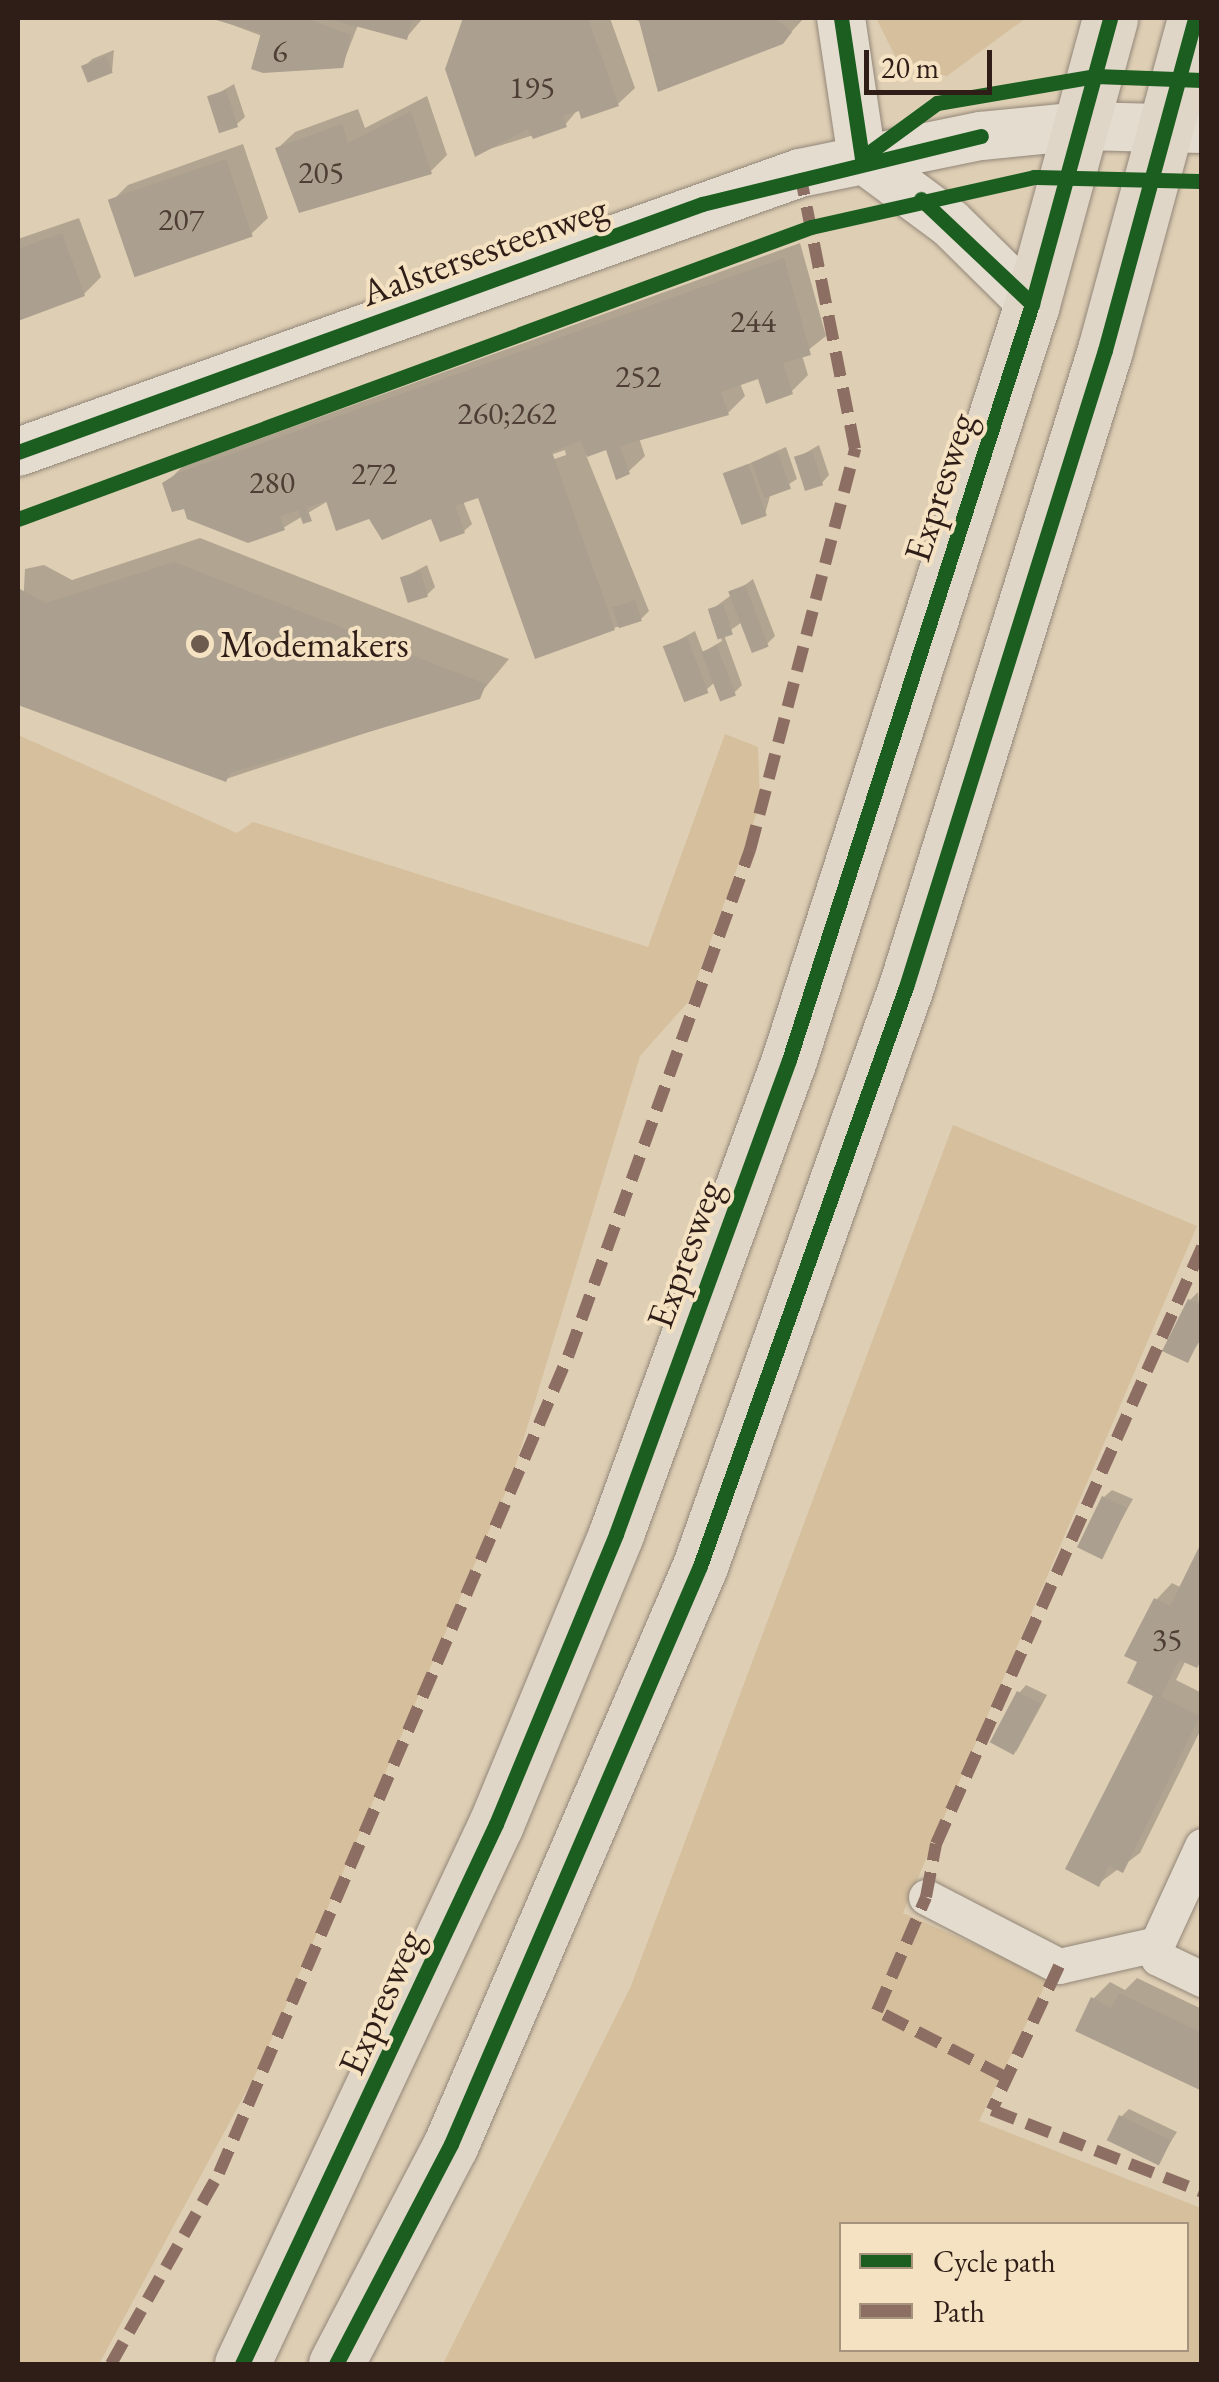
<!DOCTYPE html>
<style>
body{margin:0}
#map{position:relative;width:1219px;height:2382px;overflow:hidden;background:#deceb4;font-family:"EB Garamond",serif}
div>[style]{position:absolute}
[style*='--x']{left:calc(var(--x)*1px);top:calc(var(--y)*1px);width:calc(var(--w)*1px);rotate:calc(var(--a)*1deg)}
.green>*{inset:0;background:#d5bf9d}
.shadow>*{inset:0;background:#0003}
.building>*{inset:0;background:#aba08f;transform-origin:0 0}
.roads{filter:drop-shadow(0 0 2px #928678) drop-shadow(0 0 2px #928678)}
.minor>*{height:35px;margin:-17.5px;padding:0 17.5px;transform-origin:17.5px;border-radius:17.5px;background:#e4dcce}
.secondary>*{height:48px;margin:-24px;padding:0 24px;transform-origin:24px;border-radius:24px;background:#e4dcce}
.trunk>*{height:55px;margin:-27.5px;padding:0 27.5px;transform-origin:27.5px;border-radius:27.5px;background:#dfd6c7}
.quiet>*{height:12px;margin-top:-6px;transform-origin:0;background:repeating-linear-gradient(90deg,#8d6e63 0 25px,transparent 0 37px)}
.cycleway>*{height:15px;margin:-7.5px;padding:0 7.5px;transform-origin:7.5px;border-radius:7.5px;background:#1b5e20}
.dots>*{width:28px;height:28px;translate:-50% -50%;box-sizing:border-box;border:5px solid #f5e2c3;border-radius:50%}
span{translate:-50% -50%;white-space:nowrap;text-align:center;line-height:1.15;-webkit-text-stroke:8px #f5e2c3;paint-order:stroke}
.number-label{font-size:32px;color:#4e3e35}
.number-label span{-webkit-text-stroke-width:0}
.street-label{font-size:38px;color:#2f1d17}
.poi-label{font-size:38px;color:#2f1d17}
.left{translate:0 -50%;text-align:left}
.frame{position:absolute;inset:0;border:20px solid #2f1d17;pointer-events:none}
.legend{position:absolute;left:839px;top:2222px;width:350px;height:130px;box-sizing:border-box;background:#f5e2c3;border:2px solid #a6937e;margin:0;padding:12px 18px;list-style:none;font-size:30px;color:#2f1d17}
.legend li{display:flex;align-items:center;gap:20px;height:50px}
.legend b{width:50px;border:2px solid #a6937e}
.scale{position:absolute;left:864px;top:50px;width:128px;height:45px;box-sizing:border-box;border:5px solid #2f1d17;border-top:0;padding-left:12px;font-size:30px;line-height:35px;white-space:nowrap;color:#2f1d17;-webkit-text-stroke:8px #f5e2c3;paint-order:stroke}
</style>
<div id="map">
<div class="green">
<i style="clip-path:polygon(876px 18px,1026px 18px,947px 76px,900px 66px)"></i>
<i style="clip-path:polygon(725px 734px,758px 747px,760px 804px,689px 1001px,640px 1056px,512px 1477px,260px 2066px,99px 2364px,18px 2364px,18px 735px,237px 833px,253px 822px,648px 947px)"></i>
<i style="clip-path:polygon(evenodd,953px 1125px,1197px 1226px,903px 1913px,1049px 1977px,979px 2121px,1201px 2208px,1201px 2364px,443px 2364px,631px 1986px,953px 1125px,842px 2224px,1186px 2224px,1186px 2350px,842px 2350px,842px 2224px)"></i>
</div>
<div class="shadow">
<i style="clip-path:polygon(214px 18px,329px 20px,423px 18px,406px 38px,358px 25px,342px 66px)"></i>
<i style="clip-path:polygon(463px 18px,610px 18px,635px 88px,618px 104px,580px 107px,565px 125px,477px 153px,448px 68px)"></i>
<i style="clip-path:polygon(642px 18px,804px 18px,782px 42px,659px 89px)"></i>
<i style="clip-path:polygon(114px 50px,112px 71px,84px 67px,92px 59px)"></i>
<i style="clip-path:polygon(234px 84px,245px 117px,237px 124px,210px 98px)"></i>
<i style="clip-path:polygon(427px 96px,447px 155px,431px 171px,278px 148px,295px 132px,358px 109px,365px 128px)"></i>
<i style="clip-path:polygon(243px 144px,268px 218px,251px 234px,111px 202px,128px 185px)"></i>
<i style="clip-path:polygon(79px 218px,101px 277px,84px 294px,18px 318px,18px 239px)"></i>
<i style="clip-path:polygon(evenodd,800px 243px,826px 336px,802px 355px,808px 375px,791px 392px,759px 375px,740px 383px,745px 396px,728px 413px,639px 438px,645px 456px,628px 472px,607px 447px,586px 455px,649px 611px,641px 619px,614px 628px,479px 495px,463px 501px,472px 524px,464px 531px,433px 516px,328px 501px,283px 528px,185px 506px,165px 484px,182px 467px,800px 243px,565px 450px,566px 455px,528px 468px,528px 463px,565px 450px)"></i>
<i style="clip-path:polygon(819px 445px,829px 475px,822px 483px,797px 458px)"></i>
<i style="clip-path:polygon(786px 447px,797px 479px,770px 496px,765px 514px,726px 474px)"></i>
<i style="clip-path:polygon(200px 538px,509px 659px,478px 696px,226px 779px,18px 700px,25px 569px,44px 565px,72px 580px)"></i>
<i style="clip-path:polygon(427px 565px,435px 587px,427px 595px,403px 578px)"></i>
<i style="clip-path:polygon(753px 579px,775px 636px,767px 644px,742px 622px,724px 635px,742px 685px,735px 692px,715px 682px,706px 690px,666px 647px,695px 631px,703px 652px,722px 641px,711px 610px)"></i>
<i style="clip-path:polygon(1198px 1292px,1202px 1338px,1187px 1360px,1190px 1300px)"></i>
<i style="clip-path:polygon(1112px 1490px,1133px 1499px,1101px 1556px,1104px 1497px)"></i>
<i style="clip-path:polygon(1202px 1547px,1202px 1660px,1186px 1660px,1176px 1680px,1202px 1693px,1202px 1727px,1140px 1853px,1098px 1884px,1156px 1695px,1140px 1661px,1156px 1600px,1172px 1583px,1182px 1588px)"></i>
<i style="clip-path:polygon(1026px 1685px,1047px 1695px,1016px 1752px,1019px 1693px)"></i>
<i style="clip-path:polygon(1137px 1978px,1202px 2009px,1202px 2090px,1093px 1999px,1110px 1982px,1125px 1990px)"></i>
<i style="clip-path:polygon(1129px 2109px,1177px 2132px,1158px 2162px,1121px 2117px)"></i>
</div>
<div class="building">
<i style="clip-path:polygon(209px 18px,305px 18px,351px 35px,343px 68px,263px 73px,251px 69px,261px 33px)"></i>
<i style="clip-path:polygon(325px 18px,413px 18px,407px 40px)"></i>
<i style="clip-path:polygon(463px 18px,588px 18px,619px 106px,581px 119px,579px 111px,563px 116px,567px 127px,533px 139px,528px 129px,475px 157px,445px 69px)"></i>
<i style="clip-path:polygon(629px 18px,775px 18px,792px 32px,783px 44px,658px 92px,639px 21px)"></i>
<i style="left:106px;top:56px;width:18px;height:27px;rotate:68deg"></i>
<i style="left:226px;top:90px;width:39px;height:20px;rotate:72deg"></i>
<i style="clip-path:polygon(411px 111px,432px 174px,299px 213px,275px 148px,342px 124px,348px 143px)"></i>
<i style="left:226px;top:159px;width:82px;height:125px;rotate:71deg"></i>
<i style="clip-path:polygon(62px 233px,85px 296px,18px 321px,18px 249px)"></i>
<i style="clip-path:polygon(784px 258px,811px 355px,783px 363px,793px 394px,766px 404px,758px 379px,721px 392px,729px 415px,620px 446px,630px 474px,616px 480px,606px 450px,587px 457px,581px 441px,552px 452px,615px 630px,535px 659px,478px 498px,455px 506px,465px 533px,440px 542px,431px 519px,382px 540px,369px 519px,336px 531px,326px 501px,307px 508px,312px 521px,303px 524px,298px 510px,280px 516px,285px 530px,248px 543px,187px 519px,184px 509px,172px 512px,162px 483px,178px 473px)"></i>
<i style="left:812px;top:451px;width:36px;height:19px;rotate:72deg"></i>
<i style="left:778px;top:453px;width:38px;height:28px;rotate:70deg"></i>
<i style="left:748px;top:464px;width:55px;height:27px;rotate:70deg"></i>
<i style="clip-path:polygon(174px 562px,486px 684px,480px 699px,230px 773px,226px 782px,18px 705px,18px 588px,46px 603px)"></i>
<i style="left:420px;top:571px;width:27px;height:21px;rotate:73deg"></i>
<i style="left:745px;top:585px;width:66px;height:18px;rotate:69deg"></i>
<i style="left:635px;top:600px;width:22px;height:24px;rotate:72deg"></i>
<i style="left:723px;top:604px;width:32px;height:16px;rotate:72deg"></i>
<i style="left:687px;top:637px;width:60px;height:26px;rotate:69deg"></i>
<i style="left:717px;top:646px;width:53px;height:17px;rotate:69deg"></i>
<i style="clip-path:polygon(1188px 1299px,1202px 1305px,1202px 1334px,1188px 1363px,1162px 1351px)"></i>
<i style="left:1102px;top:1496px;width:28px;height:57px;rotate:26deg"></i>
<i style="clip-path:polygon(1202px 1541px,1202px 1659px,1197px 1668px,1179px 1660px,1161px 1697px,1200px 1716px,1123px 1873px,1109px 1866px,1099px 1887px,1065px 1869px,1153px 1696px,1127px 1683px,1137px 1662px,1124px 1656px,1154px 1598px,1170px 1606px)"></i>
<i style="left:1017px;top:1691px;width:27px;height:58px;rotate:28deg"></i>
<i style="clip-path:polygon(1119px 1993px,1202px 2033px,1202px 2091px,1075px 2031px,1091px 1997px,1111px 2008px)"></i>
<i style="left:1119px;top:2115px;width:58px;height:28px;rotate:26deg"></i>
</div>
<div class="roads">
<div class="minor">
<i style="--x:926;--y:1897;--w:150;--a:27.4"></i>
<i style="--x:1059;--y:1966;--w:100;--a:-12.7"></i>
<i style="--x:1157;--y:1944;--w:108;--a:-65.3"></i>
<i style="--x:1157;--y:1944;--w:14;--a:86"></i>
<i style="--x:1158;--y:1958;--w:49;--a:25.5"></i>
</div>
<div class="secondary">
<i style="--x:841;--y:18;--w:142;--a:81.5"></i>
<i style="--x:862;--y:158;--w:109;--a:36.5"></i>
<i style="--x:950;--y:223;--w:115;--a:44.6"></i>
<i style="--x:18;--y:452;--w:830;--a:-19.64"></i>
<i style="--x:800;--y:173;--w:185;--a:-11.6"></i>
<i style="--x:981;--y:136;--w:100;--a:-5.7"></i>
<i style="--x:1081;--y:126;--w:121;--a:1.4"></i>
</div>
<div class="trunk">
<i style="--x:242;--y:2364;--w:597;--a:-64.81"></i>
<i style="--x:496;--y:1824;--w:314;--a:-67.5"></i>
<i style="--x:616;--y:1534;--w:505;--a:-69.95"></i>
<i style="--x:789;--y:1060;--w:794;--a:-72.18"></i>
<i style="--x:1032;--y:304;--w:296;--a:-74.7"></i>
<i style="--x:336;--y:2364;--w:248;--a:-62.4"></i>
<i style="--x:451;--y:2144;--w:629;--a:-66.69"></i>
<i style="--x:700;--y:1566;--w:615;--a:-70.42"></i>
<i style="--x:906;--y:987;--w:667;--a:-72.65"></i>
<i style="--x:1105;--y:350;--w:344;--a:-74.8"></i>
</div>
</div>
<div class="quiet">
<i style="--x:1059;--y:1966;--w:159;--a:115"></i>
<i style="--x:992;--y:2110;--w:225;--a:21.3"></i>
<i style="--x:1005;--y:2077;--w:144;--a:-152.7"></i>
<i style="--x:877;--y:2011;--w:124;--a:-66.7"></i>
<i style="--x:926;--y:1897;--w:54;--a:-79.3"></i>
<i style="--x:936;--y:1844;--w:654;--a:-65.98"></i>
<i style="--x:111;--y:2364;--w:219;--a:-60.5"></i>
<i style="--x:219;--y:2173;--w:891;--a:-66.86"></i>
<i style="--x:569;--y:1354;--w:536;--a:-70.25"></i>
<i style="--x:750;--y:850;--w:415;--a:-75.3"></i>
<i style="--x:855;--y:449;--w:281;--a:-101.3"></i>
</div>
<div class="cycleway">
<i style="--x:841;--y:18;--w:142;--a:81.5"></i>
<i style="--x:870;--y:152;--w:83;--a:-36.2"></i>
<i style="--x:937;--y:103;--w:160;--a:-9.7"></i>
<i style="--x:1095;--y:76;--w:107;--a:2.1"></i>
<i style="--x:921;--y:199;--w:153;--a:43.4"></i>
<i style="--x:18;--y:452;--w:728;--a:-19.93"></i>
<i style="--x:702;--y:204;--w:287;--a:-13.7"></i>
<i style="--x:18;--y:519;--w:845;--a:-20.21"></i>
<i style="--x:811;--y:227;--w:229;--a:-12.6"></i>
<i style="--x:1034;--y:177;--w:168;--a:1.4"></i>
<i style="--x:242;--y:2364;--w:597;--a:-64.81"></i>
<i style="--x:496;--y:1824;--w:314;--a:-67.5"></i>
<i style="--x:616;--y:1534;--w:505;--a:-69.95"></i>
<i style="--x:789;--y:1060;--w:794;--a:-72.18"></i>
<i style="--x:1032;--y:304;--w:296;--a:-74.7"></i>
<i style="--x:336;--y:2364;--w:248;--a:-62.4"></i>
<i style="--x:451;--y:2144;--w:629;--a:-66.69"></i>
<i style="--x:700;--y:1566;--w:615;--a:-70.42"></i>
<i style="--x:906;--y:987;--w:667;--a:-72.65"></i>
<i style="--x:1105;--y:350;--w:344;--a:-74.8"></i>
</div>
<div class="dots">
<i style="left:200px;top:644px;background:#6c5b4e"></i>
</div>
<div class="number-label">
<span style="left:280px;top:51px">6</span>
<span style="left:532px;top:87px">195</span>
<span style="left:321px;top:172px">205</span>
<span style="left:181px;top:219px">207</span>
<span style="left:753px;top:321px">244</span>
<span style="left:638px;top:376px">252</span>
<span style="left:507px;top:413px">260;262</span>
<span style="left:374px;top:473px">272</span>
<span style="left:272px;top:482px">280</span>
<span style="left:1167px;top:1639px">35</span>
</div>
<div class="street-label">
<span style="left:484px;top:250px;rotate:-20deg">Aalstersesteenweg</span>
<span style="left:939px;top:487px;rotate:-72deg">Expresweg</span>
<span style="left:684px;top:1254px;rotate:-70deg">Expresweg</span>
<span style="left:380px;top:2002px;rotate:-66deg">Expresweg</span>
</div>
<div class="poi-label">
<span class="left" style="left:220px;top:644px">Modemakers</span>
</div>
<div class="frame"></div>
<ul class="legend">
<li><b style="height:12px;background:#1b5e20"></b>Cycle path</li>
<li><b style="height:12px;background:#8d6e63"></b>Path</li>
</ul>
<div class="scale">20 m</div>
</div>
